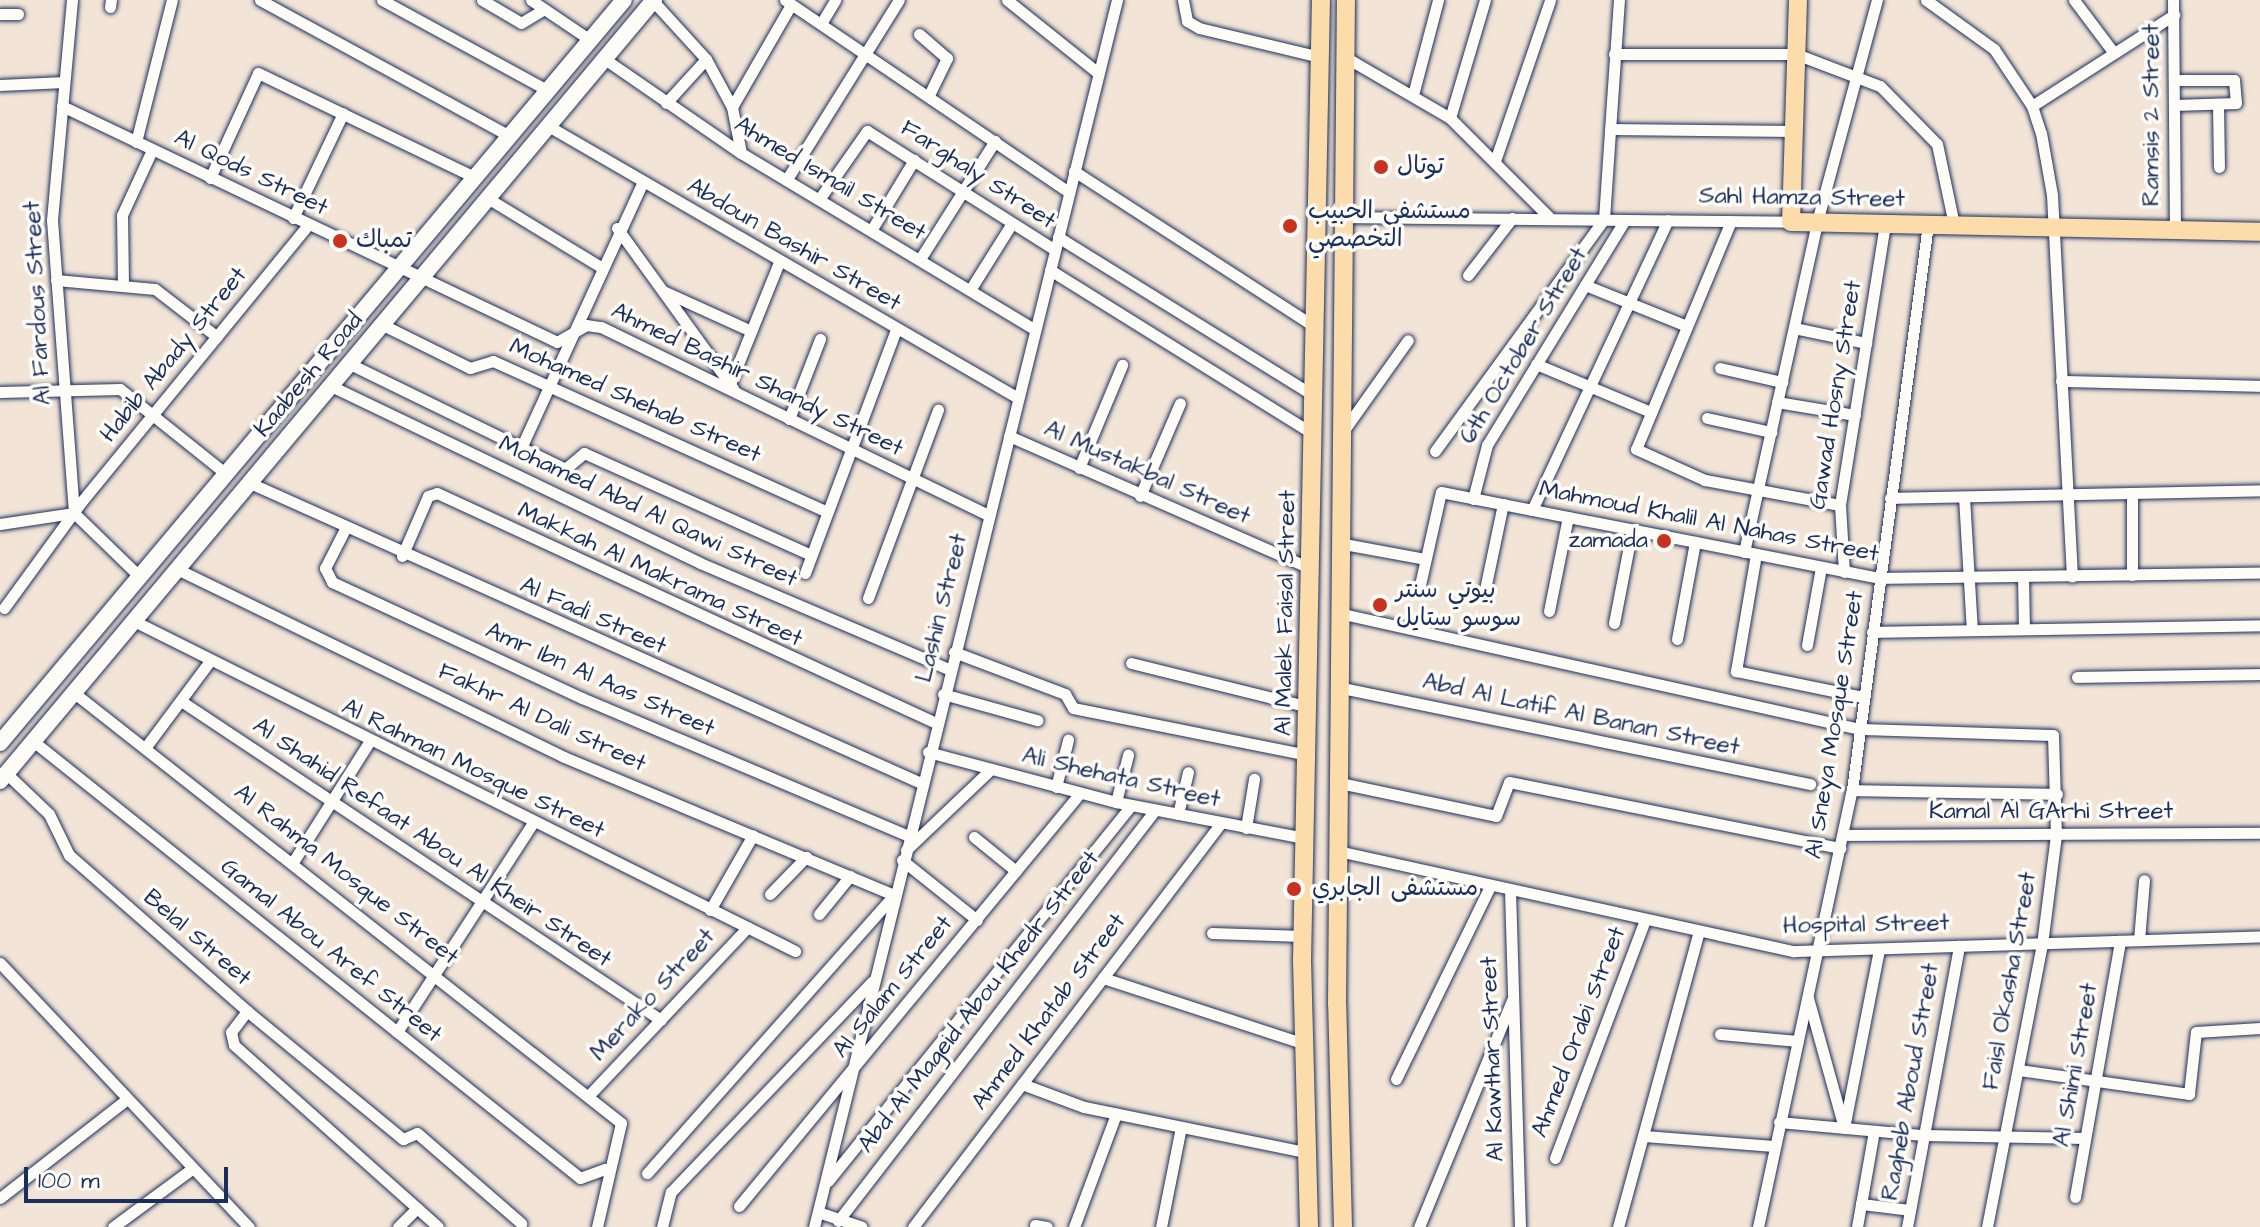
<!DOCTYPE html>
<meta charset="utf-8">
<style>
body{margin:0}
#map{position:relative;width:2260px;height:1227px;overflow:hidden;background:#f2e4d6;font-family:"Architects Daughter","Playpen Sans Arabic",sans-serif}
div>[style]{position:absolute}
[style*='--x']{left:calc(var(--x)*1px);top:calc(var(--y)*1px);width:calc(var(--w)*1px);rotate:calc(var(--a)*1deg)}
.roads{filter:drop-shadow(0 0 2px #1b2f5e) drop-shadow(0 0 2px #1b2f5e)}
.street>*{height:11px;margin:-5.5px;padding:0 5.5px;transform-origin:5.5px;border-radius:5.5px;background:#fdfcf7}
.secondary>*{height:16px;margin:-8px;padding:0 8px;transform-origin:8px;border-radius:8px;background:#fdfcf7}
.primary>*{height:18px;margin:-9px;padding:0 9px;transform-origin:9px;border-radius:9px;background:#fddcac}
.dots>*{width:22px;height:22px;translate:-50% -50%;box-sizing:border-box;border:4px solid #fdfcf7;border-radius:50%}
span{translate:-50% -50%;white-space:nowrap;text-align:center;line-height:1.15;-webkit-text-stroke:7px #fdfcf7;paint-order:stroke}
.street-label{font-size:24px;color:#1b2f5e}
.poi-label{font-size:24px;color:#1b2f5e}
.left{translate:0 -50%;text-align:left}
.right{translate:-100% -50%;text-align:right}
.scale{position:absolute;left:24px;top:1167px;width:204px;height:36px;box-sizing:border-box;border:4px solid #1b2f5e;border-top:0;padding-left:10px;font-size:24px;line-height:28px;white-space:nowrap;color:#1b2f5e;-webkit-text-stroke:6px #fdfcf7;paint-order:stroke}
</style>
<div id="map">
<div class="roads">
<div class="street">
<i style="--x:72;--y:0;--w:221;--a:95.2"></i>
<i style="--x:52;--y:220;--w:294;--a:85.7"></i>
<i style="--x:74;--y:513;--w:92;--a:44.1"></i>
<i style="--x:260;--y:0;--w:284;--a:28.6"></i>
<i style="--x:382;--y:0;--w:188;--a:28.6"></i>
<i style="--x:482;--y:0;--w:45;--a:30.5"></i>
<i style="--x:521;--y:23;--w:27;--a:-31"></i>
<i style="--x:531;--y:0;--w:71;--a:34.1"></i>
<i style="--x:785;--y:0;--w:343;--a:34.1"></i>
<i style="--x:1007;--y:0;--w:117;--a:38.7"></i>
<i style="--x:1183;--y:0;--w:21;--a:79"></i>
<i style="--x:1187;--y:21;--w:14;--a:30"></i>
<i style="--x:1199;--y:28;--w:124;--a:13.5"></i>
<i style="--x:1926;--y:0;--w:84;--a:35.8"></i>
<i style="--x:1994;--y:49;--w:69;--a:56.3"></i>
<i style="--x:2032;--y:106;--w:28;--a:72"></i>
<i style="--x:2041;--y:133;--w:63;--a:79.9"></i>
<i style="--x:2052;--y:195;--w:382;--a:87"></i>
<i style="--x:2074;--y:0;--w:66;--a:53"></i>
<i style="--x:2173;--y:0;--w:230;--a:89.5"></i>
<i style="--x:653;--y:1;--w:79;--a:47.6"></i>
<i style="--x:706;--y:59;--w:55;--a:61.6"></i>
<i style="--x:732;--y:107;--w:47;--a:78.9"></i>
<i style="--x:110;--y:7;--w:7;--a:-82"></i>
<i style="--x:0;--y:14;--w:18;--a:0"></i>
<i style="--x:822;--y:22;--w:26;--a:-59"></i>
<i style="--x:919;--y:34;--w:37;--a:41"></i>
<i style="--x:947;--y:58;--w:41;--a:115.9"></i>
<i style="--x:1614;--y:54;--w:182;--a:0"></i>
<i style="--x:1796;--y:54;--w:90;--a:20.9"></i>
<i style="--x:1880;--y:86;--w:81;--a:45.5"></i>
<i style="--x:1937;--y:144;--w:83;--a:78.1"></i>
<i style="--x:1345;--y:57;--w:121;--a:30.2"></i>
<i style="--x:1450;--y:118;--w:143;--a:45"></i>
<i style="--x:606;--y:60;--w:164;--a:34.6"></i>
<i style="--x:741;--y:153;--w:343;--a:31"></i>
<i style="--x:2174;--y:80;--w:60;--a:0"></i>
<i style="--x:2234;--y:80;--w:23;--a:85"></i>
<i style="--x:2236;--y:103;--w:62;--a:178.2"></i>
<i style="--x:0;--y:85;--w:64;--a:-2.7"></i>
<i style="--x:1414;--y:91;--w:94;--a:-75.2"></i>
<i style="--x:666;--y:103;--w:59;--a:-47.7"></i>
<i style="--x:2218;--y:105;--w:62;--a:89.1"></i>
<i style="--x:62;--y:106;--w:548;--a:25.49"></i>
<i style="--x:557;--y:342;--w:34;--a:-30"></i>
<i style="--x:586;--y:325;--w:15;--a:8"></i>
<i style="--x:601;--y:327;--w:431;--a:25.9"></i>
<i style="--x:2032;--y:106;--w:169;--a:-32.7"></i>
<i style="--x:732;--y:107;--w:118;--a:-60"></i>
<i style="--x:1450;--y:118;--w:123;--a:-73.5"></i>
<i style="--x:550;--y:127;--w:541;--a:30.07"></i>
<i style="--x:1610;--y:129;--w:184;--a:0.6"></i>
<i style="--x:136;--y:142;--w:146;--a:-75.8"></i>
<i style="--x:1495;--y:161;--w:170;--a:-71.1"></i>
<i style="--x:1074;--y:171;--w:287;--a:32.9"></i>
<i style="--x:210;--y:178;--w:115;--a:-65.4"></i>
<i style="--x:258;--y:73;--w:240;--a:25.7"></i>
<i style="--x:787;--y:179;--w:211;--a:-58"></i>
<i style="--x:820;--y:198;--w:82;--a:-55"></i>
<i style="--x:867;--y:131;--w:222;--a:32.3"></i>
<i style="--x:489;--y:199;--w:129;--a:31.3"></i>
<i style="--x:1343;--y:217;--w:448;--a:0.6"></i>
<i style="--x:293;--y:218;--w:116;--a:-64.5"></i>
<i style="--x:1731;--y:221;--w:247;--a:112.6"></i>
<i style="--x:1636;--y:449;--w:76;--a:24.2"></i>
<i style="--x:1705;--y:480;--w:137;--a:10.5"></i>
<i style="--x:617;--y:228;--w:198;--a:54.1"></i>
<i style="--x:872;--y:229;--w:81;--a:-58.7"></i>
<i style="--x:1058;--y:237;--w:301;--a:31.8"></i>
<i style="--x:920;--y:259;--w:140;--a:-57.6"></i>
<i style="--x:1050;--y:270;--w:310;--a:31.9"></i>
<i style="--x:1468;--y:275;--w:72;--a:-52.3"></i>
<i style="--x:56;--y:280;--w:99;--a:5.2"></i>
<i style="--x:155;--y:289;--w:78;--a:37.7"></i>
<i style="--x:123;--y:284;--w:69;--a:-90.8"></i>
<i style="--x:122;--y:215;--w:72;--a:-65.2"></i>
<i style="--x:1585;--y:285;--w:110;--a:21.9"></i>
<i style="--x:970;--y:290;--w:79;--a:-57.9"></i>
<i style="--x:663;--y:291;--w:97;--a:24.4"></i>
<i style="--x:383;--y:325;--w:97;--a:26.3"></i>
<i style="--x:470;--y:368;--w:24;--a:-17"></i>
<i style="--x:493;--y:361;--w:367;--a:24.3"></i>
<i style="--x:1794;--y:328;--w:74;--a:11.8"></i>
<i style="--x:350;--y:364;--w:239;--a:26"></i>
<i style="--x:565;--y:469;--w:25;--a:-40"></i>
<i style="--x:584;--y:453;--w:249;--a:24.2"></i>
<i style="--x:1536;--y:364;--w:125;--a:22.7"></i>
<i style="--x:1720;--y:368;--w:64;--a:12.7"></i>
<i style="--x:2061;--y:381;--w:199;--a:1.4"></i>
<i style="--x:730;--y:384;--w:131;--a:-68.1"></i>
<i style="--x:331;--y:386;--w:409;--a:25.6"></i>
<i style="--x:700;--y:563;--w:271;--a:23.1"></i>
<i style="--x:0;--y:392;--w:120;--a:-1.4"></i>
<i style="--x:120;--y:389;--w:136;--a:38.7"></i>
<i style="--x:1777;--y:402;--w:79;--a:9.5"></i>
<i style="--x:1707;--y:418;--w:66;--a:12.3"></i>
<i style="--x:789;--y:419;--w:86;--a:-68.8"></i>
<i style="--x:1344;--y:430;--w:110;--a:-54.6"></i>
<i style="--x:1009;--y:436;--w:331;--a:23.7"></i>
<i style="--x:521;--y:448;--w:293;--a:-65.4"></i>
<i style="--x:1435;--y:451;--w:287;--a:-53.9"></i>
<i style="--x:1604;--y:219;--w:220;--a:-86.1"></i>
<i style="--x:1079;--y:468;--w:112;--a:-67.3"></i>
<i style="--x:250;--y:483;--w:735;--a:24.09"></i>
<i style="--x:2132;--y:494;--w:81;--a:90"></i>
<i style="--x:1140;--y:496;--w:101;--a:-66.7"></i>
<i style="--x:1964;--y:497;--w:133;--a:86.6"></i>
<i style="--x:1890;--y:498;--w:370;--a:-1.2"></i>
<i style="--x:1473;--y:499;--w:56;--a:-75.5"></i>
<i style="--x:1487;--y:445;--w:264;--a:-58.5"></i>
<i style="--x:1532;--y:510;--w:320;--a:-64.9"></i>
<i style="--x:0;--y:524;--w:75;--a:-8.5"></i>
<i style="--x:345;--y:529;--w:44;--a:117.1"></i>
<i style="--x:325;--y:568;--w:16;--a:63"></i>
<i style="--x:332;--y:582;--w:276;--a:24.9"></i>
<i style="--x:582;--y:698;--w:354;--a:22.9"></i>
<i style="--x:1344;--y:544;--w:82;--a:10.5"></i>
<i style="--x:1744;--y:552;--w:338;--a:-77.5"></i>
<i style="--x:1817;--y:222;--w:230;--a:-74.9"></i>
<i style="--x:1756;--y:554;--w:119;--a:99.7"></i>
<i style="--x:1736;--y:671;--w:130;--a:11.6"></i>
<i style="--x:402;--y:556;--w:65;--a:-66.6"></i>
<i style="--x:428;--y:496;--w:9;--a:-18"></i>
<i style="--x:437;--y:493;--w:549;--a:24.75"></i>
<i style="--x:177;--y:569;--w:430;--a:25.9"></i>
<i style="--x:564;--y:757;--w:358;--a:22.7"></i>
<i style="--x:894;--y:895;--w:372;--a:131.6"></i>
<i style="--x:1844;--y:572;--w:67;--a:-93.4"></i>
<i style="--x:1840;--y:505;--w:285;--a:-80.9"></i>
<i style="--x:805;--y:573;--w:260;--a:-69.5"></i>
<i style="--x:2023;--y:577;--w:52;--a:88.9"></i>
<i style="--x:1420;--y:585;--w:95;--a:-77.3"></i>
<i style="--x:1441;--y:492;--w:446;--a:11.1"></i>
<i style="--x:1879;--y:578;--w:381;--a:-0.8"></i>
<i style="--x:1484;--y:594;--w:92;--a:-78.1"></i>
<i style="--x:868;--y:598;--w:201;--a:-69.6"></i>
<i style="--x:4;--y:608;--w:132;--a:-53.9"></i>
<i style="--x:82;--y:501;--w:357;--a:-50.7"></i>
<i style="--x:1549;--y:611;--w:96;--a:-78.6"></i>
<i style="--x:1343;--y:614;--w:530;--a:12.54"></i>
<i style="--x:1860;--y:729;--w:193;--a:1.8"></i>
<i style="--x:2053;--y:735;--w:100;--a:88.3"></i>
<i style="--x:2056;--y:835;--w:110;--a:97.3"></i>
<i style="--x:2042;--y:944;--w:288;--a:101"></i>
<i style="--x:134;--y:621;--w:739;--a:26.53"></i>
<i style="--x:1614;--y:623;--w:95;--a:-79"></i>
<i style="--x:1872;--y:632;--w:388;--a:-1"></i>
<i style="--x:1677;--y:639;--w:99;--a:-79.5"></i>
<i style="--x:1807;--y:645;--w:79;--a:-79.8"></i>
<i style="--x:954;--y:652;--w:119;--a:20.7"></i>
<i style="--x:1065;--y:694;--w:16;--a:60"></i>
<i style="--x:1073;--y:708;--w:240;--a:11.3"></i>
<i style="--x:1131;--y:663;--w:183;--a:13.9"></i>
<i style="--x:2077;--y:677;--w:183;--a:-0.9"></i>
<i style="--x:1342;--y:688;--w:478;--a:11.6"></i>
<i style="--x:73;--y:692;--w:697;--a:38.18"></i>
<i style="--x:621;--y:1123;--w:107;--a:103"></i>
<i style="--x:943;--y:694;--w:98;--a:15.5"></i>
<i style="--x:181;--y:701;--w:576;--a:33.61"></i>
<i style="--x:33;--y:741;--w:700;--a:38.62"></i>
<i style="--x:580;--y:1178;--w:27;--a:-20"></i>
<i style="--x:145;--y:748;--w:107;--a:-53.3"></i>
<i style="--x:928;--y:752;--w:195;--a:14.9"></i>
<i style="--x:1116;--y:802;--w:192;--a:10.8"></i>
<i style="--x:6;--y:773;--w:59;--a:43.6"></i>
<i style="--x:49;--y:814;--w:46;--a:64"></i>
<i style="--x:69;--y:855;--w:237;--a:41.2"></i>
<i style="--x:247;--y:1011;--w:26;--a:127"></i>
<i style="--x:231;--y:1032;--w:13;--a:77"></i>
<i style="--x:234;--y:1045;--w:273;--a:41.7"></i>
<i style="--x:1340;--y:783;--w:159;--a:11.9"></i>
<i style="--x:1496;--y:816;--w:36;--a:-69"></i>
<i style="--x:1509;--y:782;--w:338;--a:11.3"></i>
<i style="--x:1056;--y:787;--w:49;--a:-75.7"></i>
<i style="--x:1852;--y:790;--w:205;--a:1.1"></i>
<i style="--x:1116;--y:802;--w:49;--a:-75.7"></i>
<i style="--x:1178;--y:814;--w:43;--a:-76.6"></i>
<i style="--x:1246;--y:828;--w:50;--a:-80.7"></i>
<i style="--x:1843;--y:835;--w:417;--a:-0.3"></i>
<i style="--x:974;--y:837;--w:54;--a:39"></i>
<i style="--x:906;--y:850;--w:116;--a:-43.6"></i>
<i style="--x:1338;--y:851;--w:467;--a:12.4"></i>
<i style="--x:1794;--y:951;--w:466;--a:-1.8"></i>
<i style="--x:902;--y:860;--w:96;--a:38.7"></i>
<i style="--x:293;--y:862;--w:140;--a:-57.6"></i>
<i style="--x:1510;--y:890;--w:337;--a:88.3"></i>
<i style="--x:770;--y:894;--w:52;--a:-45.8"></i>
<i style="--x:710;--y:910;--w:86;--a:-60.2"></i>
<i style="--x:819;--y:914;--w:49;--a:-50.8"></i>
<i style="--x:1212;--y:933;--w:91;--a:1.9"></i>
<i style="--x:2139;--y:940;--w:60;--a:-85.2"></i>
<i style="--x:0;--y:963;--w:363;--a:46.7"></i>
<i style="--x:1103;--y:978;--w:209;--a:18.1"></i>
<i style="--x:1808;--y:998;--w:131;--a:74.5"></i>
<i style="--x:247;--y:1011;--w:202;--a:39.4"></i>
<i style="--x:403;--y:1139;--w:15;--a:-23"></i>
<i style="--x:417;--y:1133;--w:138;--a:40.9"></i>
<i style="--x:397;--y:1032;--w:248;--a:-57"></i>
<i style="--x:1720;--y:1034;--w:78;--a:5.1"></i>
<i style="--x:2019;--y:1070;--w:172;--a:8"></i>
<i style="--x:2189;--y:1094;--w:62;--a:-83.6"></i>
<i style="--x:2196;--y:1032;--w:64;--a:-3.6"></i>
<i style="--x:1396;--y:1079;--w:215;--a:-64"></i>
<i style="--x:1022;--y:1084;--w:66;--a:20.4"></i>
<i style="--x:1084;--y:1107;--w:226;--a:11.5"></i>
<i style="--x:591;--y:1093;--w:228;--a:-46.6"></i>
<i style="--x:1779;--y:1122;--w:145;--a:5.2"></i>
<i style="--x:1923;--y:1135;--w:162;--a:1.1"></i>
<i style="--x:1844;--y:1128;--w:182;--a:-78.9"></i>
<i style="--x:1644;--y:1136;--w:130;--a:4.4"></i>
<i style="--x:1555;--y:1158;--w:252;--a:-69.3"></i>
<i style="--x:828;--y:1181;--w:483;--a:-51.1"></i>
<i style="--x:2075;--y:1197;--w:260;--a:-80"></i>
<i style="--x:0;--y:1198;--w:160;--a:-37.9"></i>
<i style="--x:1861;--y:1204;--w:49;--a:7"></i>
<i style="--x:739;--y:1206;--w:536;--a:-50.45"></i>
<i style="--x:818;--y:1212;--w:46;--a:18.8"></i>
<i style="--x:838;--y:1221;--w:519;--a:-52.36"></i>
<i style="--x:1035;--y:1225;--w:12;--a:9"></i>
<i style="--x:113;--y:1227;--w:99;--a:-36.4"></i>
<i style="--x:398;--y:1227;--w:27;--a:-45"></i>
<i style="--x:662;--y:1227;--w:36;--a:-76"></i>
<i style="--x:671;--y:1192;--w:291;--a:-46.3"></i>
<i style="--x:814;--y:1227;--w:1264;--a:-76.13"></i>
<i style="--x:913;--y:1227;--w:508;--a:-52.68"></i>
<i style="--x:1074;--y:1227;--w:121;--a:-69.6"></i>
<i style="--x:1161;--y:1227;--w:102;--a:-78.7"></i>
<i style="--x:1419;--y:1227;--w:245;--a:-67.7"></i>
<i style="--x:1618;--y:1227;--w:304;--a:-74.7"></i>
<i style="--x:1758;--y:1227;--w:447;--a:-77.9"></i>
<i style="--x:1852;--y:790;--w:571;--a:-82.35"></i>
<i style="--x:1857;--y:1227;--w:97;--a:-80"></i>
<i style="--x:1907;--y:1227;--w:286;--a:-79.5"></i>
</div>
<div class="secondary">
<i style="--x:0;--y:743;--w:970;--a:-49.98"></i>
<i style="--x:0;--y:781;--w:1019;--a:-50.06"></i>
</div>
<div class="primary">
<i style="--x:1798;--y:0;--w:222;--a:91.8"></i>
<i style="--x:1791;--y:222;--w:469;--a:1.2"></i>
<i style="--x:1309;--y:1227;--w:266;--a:-91.5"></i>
<i style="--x:1302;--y:961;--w:961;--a:-88.87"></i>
<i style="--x:1343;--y:1227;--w:223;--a:-91.5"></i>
<i style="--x:1337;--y:1004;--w:1004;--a:-89.49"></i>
</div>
</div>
<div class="dots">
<i style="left:1381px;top:167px;background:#c8321e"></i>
<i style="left:1290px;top:226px;background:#c8321e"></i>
<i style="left:340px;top:241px;background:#c8321e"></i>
<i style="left:1664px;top:541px;background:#c8321e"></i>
<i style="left:1380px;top:605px;background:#c8321e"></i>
<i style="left:1294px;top:889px;background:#c8321e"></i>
</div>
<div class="street-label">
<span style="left:2152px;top:115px;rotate:-90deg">Ramsis 2 Street</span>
<span style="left:251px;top:173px;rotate:26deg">Al Qods Street</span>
<span style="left:978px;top:175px;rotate:33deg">Farghaly Street</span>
<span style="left:830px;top:179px;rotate:31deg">Ahmed Ismail Street</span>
<span style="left:1802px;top:198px;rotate:1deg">Sahl Hamza Street</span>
<span style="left:794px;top:245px;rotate:30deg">Abdoun Bashir Street</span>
<span style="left:38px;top:303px;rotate:-93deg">Al Fardous Street</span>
<span style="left:1524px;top:346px;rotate:-59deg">6th October Street</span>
<span style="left:174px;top:355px;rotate:-51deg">Habib Abady Street</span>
<span style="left:309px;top:375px;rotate:-50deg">Kaabesh Road</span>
<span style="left:757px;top:380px;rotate:26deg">Ahmed Bashir Shandy Street</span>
<span style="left:1836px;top:395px;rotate:-81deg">Gawad Hosny Street</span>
<span style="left:635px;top:401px;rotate:24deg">Mohamed Shehab Street</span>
<span style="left:1147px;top:473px;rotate:24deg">Al Mustakbal Street</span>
<span style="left:648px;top:512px;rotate:25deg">Mohamed Abd Al Qawi Street</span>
<span style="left:1709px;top:522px;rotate:11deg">Mahmoud Khalil Al Nahas Street</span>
<span style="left:660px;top:575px;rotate:25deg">Makkah Al Makrama Street</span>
<span style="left:942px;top:608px;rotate:-76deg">Lashin Street</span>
<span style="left:1286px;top:613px;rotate:-89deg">Al Malek Faisal Street</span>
<span style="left:593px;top:616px;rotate:24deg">Al Fadi Street</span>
<span style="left:600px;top:680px;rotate:24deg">Amr Ibn Al Aas Street</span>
<span style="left:1581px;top:715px;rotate:12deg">Abd Al Latif Al Banan Street</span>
<span style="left:542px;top:718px;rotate:25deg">Fakhr Al Dali Street</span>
<span style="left:1835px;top:725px;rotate:-81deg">Al Sneya Mosque Street</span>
<span style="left:473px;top:769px;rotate:26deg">Al Rahman Mosque Street</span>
<span style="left:1121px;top:778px;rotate:13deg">Ali Shehata Street</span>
<span style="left:2051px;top:812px">Kamal Al GArhi Street</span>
<span style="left:432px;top:843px;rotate:34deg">Al Shahid Refaat Abou Al Kheir Street</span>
<span style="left:346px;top:875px;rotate:38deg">Al Rahma Mosque Street</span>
<span style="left:1866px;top:925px;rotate:-1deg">Hospital Street</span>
<span style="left:197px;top:938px;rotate:41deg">Belal Street</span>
<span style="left:331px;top:951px;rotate:39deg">Gamal Abou Aref Street</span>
<span style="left:2010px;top:981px;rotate:-80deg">Faisl Okasha Street</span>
<span style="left:893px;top:987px;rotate:-51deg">Al Salam Street</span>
<span style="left:653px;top:995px;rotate:-47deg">Merako Street</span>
<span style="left:979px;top:1002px;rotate:-52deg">Abd Al Mageid Abou Khedr Street</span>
<span style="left:1049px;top:1012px;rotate:-53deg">Ahmed Khatab Street</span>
<span style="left:1579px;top:1032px;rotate:-69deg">Ahmed Orabi Street</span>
<span style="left:1493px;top:1059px;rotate:-92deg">Al Kawthar Street</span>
<span style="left:2076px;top:1065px;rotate:-80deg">Al Shimi Street</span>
<span style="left:1911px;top:1082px;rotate:-80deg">Ragheb Aboud Street</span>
</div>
<div class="poi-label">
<span class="left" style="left:1397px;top:167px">توتال</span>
<span class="left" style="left:1308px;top:226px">مستشفى الحبيب<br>التخصصي</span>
<span class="left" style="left:356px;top:241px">تمباك</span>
<span class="right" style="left:1648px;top:541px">zamada</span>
<span class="left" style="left:1396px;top:605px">بيوتي سنتر<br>سوسو ستايل</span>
<span class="left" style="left:1312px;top:889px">مستشفى الجابري</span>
</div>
<div class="scale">100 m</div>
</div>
